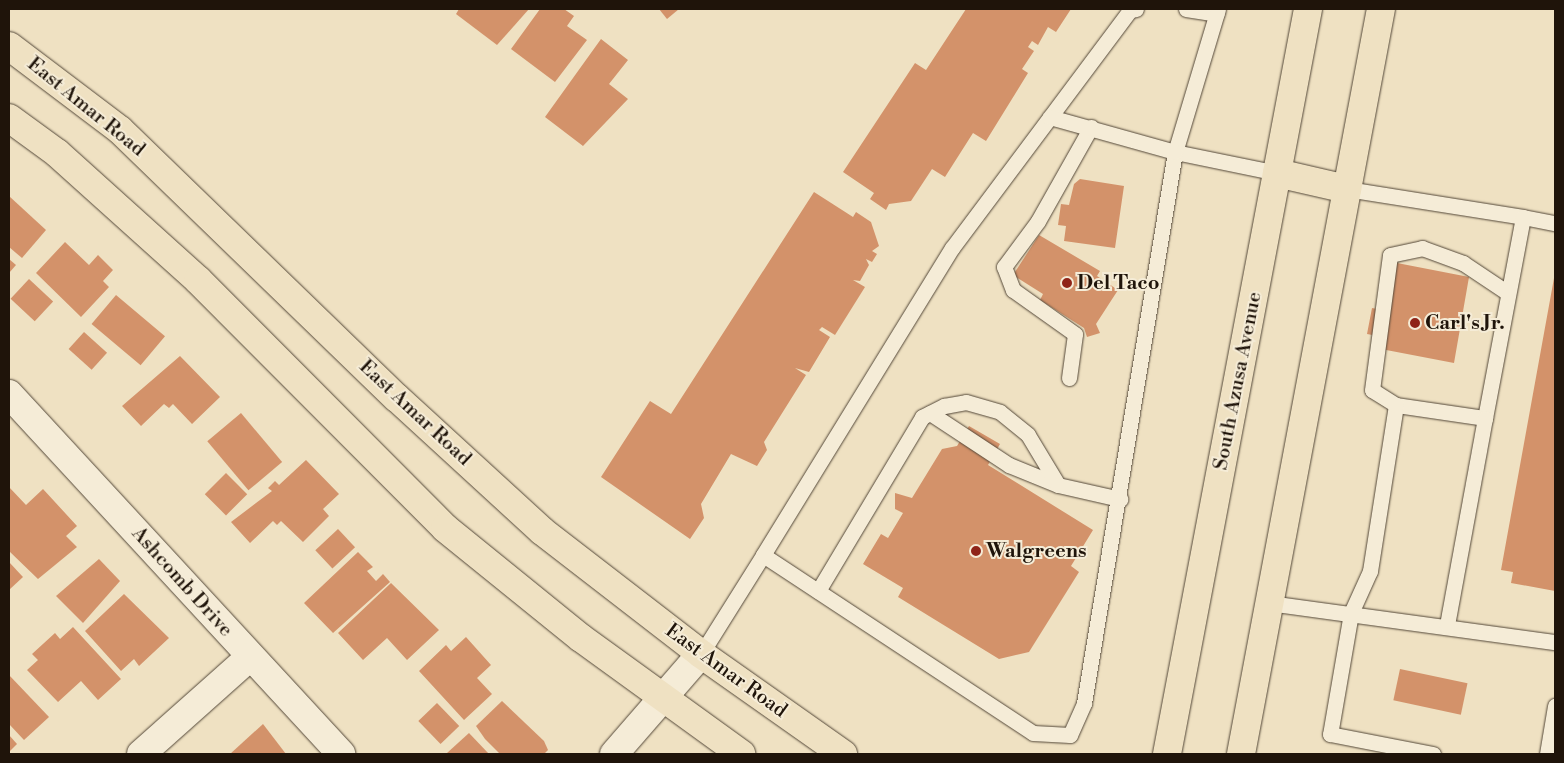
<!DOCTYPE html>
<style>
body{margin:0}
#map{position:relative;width:1564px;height:763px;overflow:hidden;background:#efe1c2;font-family:"Libre Bodoni",serif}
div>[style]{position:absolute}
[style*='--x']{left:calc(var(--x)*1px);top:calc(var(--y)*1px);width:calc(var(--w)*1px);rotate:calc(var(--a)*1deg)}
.building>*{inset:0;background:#d3926a;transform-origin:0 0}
.roads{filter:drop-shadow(0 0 1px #534738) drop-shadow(0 0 1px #534738)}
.lane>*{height:15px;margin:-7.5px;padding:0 7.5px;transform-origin:7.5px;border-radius:7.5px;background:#f5ecd7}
.street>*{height:28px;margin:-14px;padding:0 14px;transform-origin:14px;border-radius:14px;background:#f5ecd7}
.primary>*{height:28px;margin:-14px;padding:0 14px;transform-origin:14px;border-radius:14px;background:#efe1c2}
.dots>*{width:14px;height:14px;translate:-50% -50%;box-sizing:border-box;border:2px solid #f5ecd7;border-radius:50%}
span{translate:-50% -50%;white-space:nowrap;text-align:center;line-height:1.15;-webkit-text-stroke:4px #f5ecd7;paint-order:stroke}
.street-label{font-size:20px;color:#1f140a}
.poi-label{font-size:20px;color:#1f140a;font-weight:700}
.left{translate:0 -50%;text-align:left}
.frame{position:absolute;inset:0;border:10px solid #1f140a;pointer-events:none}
</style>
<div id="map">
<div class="building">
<i style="clip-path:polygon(459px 9px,529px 9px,497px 45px,456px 14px)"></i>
<i style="clip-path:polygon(540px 9px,564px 9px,574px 16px,567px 26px,587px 40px,555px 82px,511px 49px)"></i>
<i style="clip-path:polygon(659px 9px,679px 9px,667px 19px)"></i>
<i style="clip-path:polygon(966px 9px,1071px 9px,1056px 32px,1048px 27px,1038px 45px,1032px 41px,1028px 47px,1034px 51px,1022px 69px,1028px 73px,986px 141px,973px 133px,945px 177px,932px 169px,911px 201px,889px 204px,886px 210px,870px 199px,874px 193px,843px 172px,915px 63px,926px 70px)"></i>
<i style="clip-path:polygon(601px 39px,628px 60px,609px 84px,628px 99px,583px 146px,545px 117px)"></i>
<i style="clip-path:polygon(1080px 179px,1124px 186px,1115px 248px,1064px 241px,1066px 226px,1058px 225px,1061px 204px,1069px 205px,1074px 184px)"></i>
<i style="clip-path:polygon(814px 192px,853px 217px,856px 212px,871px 222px,879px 246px,872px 251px,877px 254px,872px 262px,866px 259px,869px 265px,860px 281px,853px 280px,865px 287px,835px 335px,822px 327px,819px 330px,830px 337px,809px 372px,795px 368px,806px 375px,764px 442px,767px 450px,757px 466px,731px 454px,701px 504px,704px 518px,690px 539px,601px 477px,650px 401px,671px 414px)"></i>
<i style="clip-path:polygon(9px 196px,46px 230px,22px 258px,9px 247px)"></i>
<i style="clip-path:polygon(1039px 235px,1100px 271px,1097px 276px,1118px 290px,1096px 324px,1100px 333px,1087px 337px,1084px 328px,1040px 300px,1043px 294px,1013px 275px)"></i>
<i style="clip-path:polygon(65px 242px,89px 265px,98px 255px,113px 270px,103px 281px,109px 287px,81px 317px,36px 273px)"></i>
<i style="clip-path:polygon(9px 259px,16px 265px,9px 273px)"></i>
<i style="clip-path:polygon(1397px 263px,1469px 277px,1454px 363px,1381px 349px,1383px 337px,1367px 334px,1372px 308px,1388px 311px)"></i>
<i style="clip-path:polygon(1554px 278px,1555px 278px,1555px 591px,1511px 583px,1513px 572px,1501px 570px)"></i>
<i style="left:29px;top:279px;width:33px;height:27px;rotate:43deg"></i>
<i style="left:116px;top:295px;width:64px;height:38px;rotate:40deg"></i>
<i style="left:84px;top:332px;width:31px;height:23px;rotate:42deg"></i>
<i style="clip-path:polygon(180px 356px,220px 397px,192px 424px,173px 404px,169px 408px,164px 404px,141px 426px,122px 406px)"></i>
<i style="left:241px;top:413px;width:64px;height:44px;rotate:50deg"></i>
<i style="clip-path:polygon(969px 426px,1000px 444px,988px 465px,1093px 530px,1071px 566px,1079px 572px,1029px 652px,999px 659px,898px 597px,903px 588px,863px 564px,881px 534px,888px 538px,903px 513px,895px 509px,895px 493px,912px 498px,942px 449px,957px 446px)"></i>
<i style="clip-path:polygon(306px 460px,339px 494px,323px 509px,329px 516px,303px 542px,281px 521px,277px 525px,273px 521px,250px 543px,231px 522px,272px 491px,268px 488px,275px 481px,279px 485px)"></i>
<i style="left:226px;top:473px;width:30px;height:30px;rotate:45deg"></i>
<i style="clip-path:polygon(9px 487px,26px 505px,43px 489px,77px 526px,66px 536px,77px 547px,38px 579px,9px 551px)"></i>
<i style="left:338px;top:529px;width:25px;height:31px;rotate:47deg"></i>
<i style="clip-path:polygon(358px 552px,373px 567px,367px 571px,376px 581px,383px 574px,390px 582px,333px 633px,304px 603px)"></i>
<i style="clip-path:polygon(99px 559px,120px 581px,83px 623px,56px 596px)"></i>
<i style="clip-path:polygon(9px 562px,23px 577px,9px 590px)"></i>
<i style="clip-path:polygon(391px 583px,439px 630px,407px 660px,387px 638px,363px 660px,338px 633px)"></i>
<i style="clip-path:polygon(124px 594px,169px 638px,139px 666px,134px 659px,121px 671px,85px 631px)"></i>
<i style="clip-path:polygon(73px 627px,121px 679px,98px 700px,81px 681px,58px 702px,27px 670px,38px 660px,32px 654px,55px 633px,60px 639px)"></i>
<i style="clip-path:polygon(466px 637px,491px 665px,477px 678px,492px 694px,464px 720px,419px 671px,446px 645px,451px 651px)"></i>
<i style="left:1400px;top:669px;width:69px;height:32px;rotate:12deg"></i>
<i style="clip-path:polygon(9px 675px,49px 717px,24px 740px,9px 724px)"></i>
<i style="clip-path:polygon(502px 701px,544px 741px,548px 750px,544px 754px,500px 754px,485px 739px,476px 726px)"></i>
<i style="left:437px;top:703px;width:32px;height:26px;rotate:46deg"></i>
<i style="clip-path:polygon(263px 724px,286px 754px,230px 754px)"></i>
<i style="clip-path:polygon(469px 733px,489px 754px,448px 754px,447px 753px)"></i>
<i style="clip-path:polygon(9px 735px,17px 744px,9px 752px)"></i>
</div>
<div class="roads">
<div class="lane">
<i style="--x:1186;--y:9;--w:31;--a:9"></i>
<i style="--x:1218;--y:9;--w:149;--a:106.7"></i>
<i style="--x:1175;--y:152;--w:104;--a:11.6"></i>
<i style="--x:1347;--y:189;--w:178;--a:9"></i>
<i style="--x:1523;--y:217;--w:205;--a:100.7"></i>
<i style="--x:1485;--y:418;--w:90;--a:-171.7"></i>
<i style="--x:1396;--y:405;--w:168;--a:98.9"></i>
<i style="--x:1370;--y:571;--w:46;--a:114.3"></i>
<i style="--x:1351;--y:613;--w:123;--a:99.8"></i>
<i style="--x:1330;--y:734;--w:105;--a:11"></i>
<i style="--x:1523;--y:217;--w:33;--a:11"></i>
<i style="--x:1069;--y:378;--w:44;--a:-82.2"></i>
<i style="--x:1075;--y:334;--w:76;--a:-144.6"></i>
<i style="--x:1013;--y:290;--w:25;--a:-111"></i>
<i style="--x:1004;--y:267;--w:57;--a:-53.5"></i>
<i style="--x:1038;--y:221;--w:108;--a:-60.6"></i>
<i style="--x:1396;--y:405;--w:28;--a:-148"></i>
<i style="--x:1372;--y:390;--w:136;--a:-82.4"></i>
<i style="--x:1390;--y:255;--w:33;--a:-12"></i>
<i style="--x:1422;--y:248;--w:44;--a:20.1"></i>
<i style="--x:1463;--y:263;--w:54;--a:33.7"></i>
<i style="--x:930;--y:413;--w:95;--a:33.4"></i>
<i style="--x:1009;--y:465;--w:53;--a:22.2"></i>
<i style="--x:763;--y:555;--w:361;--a:-58.4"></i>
<i style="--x:952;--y:248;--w:297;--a:-53.2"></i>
<i style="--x:1130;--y:10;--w:6;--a:-9"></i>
<i style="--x:818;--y:591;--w:203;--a:-59.1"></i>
<i style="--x:922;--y:417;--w:25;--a:-27"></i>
<i style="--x:944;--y:406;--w:22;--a:-10"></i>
<i style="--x:966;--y:402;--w:35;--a:16"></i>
<i style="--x:1000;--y:412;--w:36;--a:39"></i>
<i style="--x:1028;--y:435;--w:58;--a:59"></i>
<i style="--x:1058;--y:485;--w:64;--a:12.7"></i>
<i style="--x:1269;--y:603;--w:289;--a:7.8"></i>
<i style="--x:1447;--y:625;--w:210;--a:-79.6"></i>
<i style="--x:701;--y:654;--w:117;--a:-57.9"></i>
<i style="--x:763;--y:555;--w:323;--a:33.4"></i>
<i style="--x:1033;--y:733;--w:37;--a:3"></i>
<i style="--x:1070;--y:735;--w:35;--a:-66"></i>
<i style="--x:1084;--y:703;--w:558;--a:-80.62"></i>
<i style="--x:1175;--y:152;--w:130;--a:-164.4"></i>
<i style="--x:1547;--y:754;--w:49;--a:-80.5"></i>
</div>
<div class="street">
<i style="--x:9;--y:394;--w:490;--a:47.3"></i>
<i style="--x:141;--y:754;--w:146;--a:-41.7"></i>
<i style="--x:614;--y:754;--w:133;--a:-49"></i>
</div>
<div class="primary">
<i style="--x:9;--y:46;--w:139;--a:37.1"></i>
<i style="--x:120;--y:130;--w:385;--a:44.1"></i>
<i style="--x:397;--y:398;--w:197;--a:42.5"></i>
<i style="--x:542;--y:531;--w:201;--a:37.7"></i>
<i style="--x:701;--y:654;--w:174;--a:35.2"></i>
<i style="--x:9;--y:118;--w:59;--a:36.1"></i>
<i style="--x:57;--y:153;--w:190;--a:42"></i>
<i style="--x:198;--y:280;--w:350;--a:45.1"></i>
<i style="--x:445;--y:528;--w:175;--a:39"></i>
<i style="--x:581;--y:638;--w:198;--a:35.9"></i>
<i style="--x:1277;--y:173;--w:72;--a:12.9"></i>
<i style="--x:1167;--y:754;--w:758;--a:-79.28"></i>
<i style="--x:1241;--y:754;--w:758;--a:-79.36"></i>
</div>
</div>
<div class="dots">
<i style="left:1067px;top:283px;background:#8f2418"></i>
<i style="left:1415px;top:323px;background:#8f2418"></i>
<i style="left:976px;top:551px;background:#8f2418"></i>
</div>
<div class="street-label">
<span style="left:86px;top:107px;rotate:39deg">East Amar Road</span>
<span style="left:1238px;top:381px;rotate:-79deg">South Azusa Avenue</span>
<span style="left:415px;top:413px;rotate:43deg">East Amar Road</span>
<span style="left:182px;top:582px;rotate:48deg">Ashcomb Drive</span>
<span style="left:726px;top:671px;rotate:36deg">East Amar Road</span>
</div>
<div class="poi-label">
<span class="left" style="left:1077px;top:283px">Del Taco</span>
<span class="left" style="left:1425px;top:323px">Carl's Jr.</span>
<span class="left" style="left:986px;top:551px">Walgreens</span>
</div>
<div class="frame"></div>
</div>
